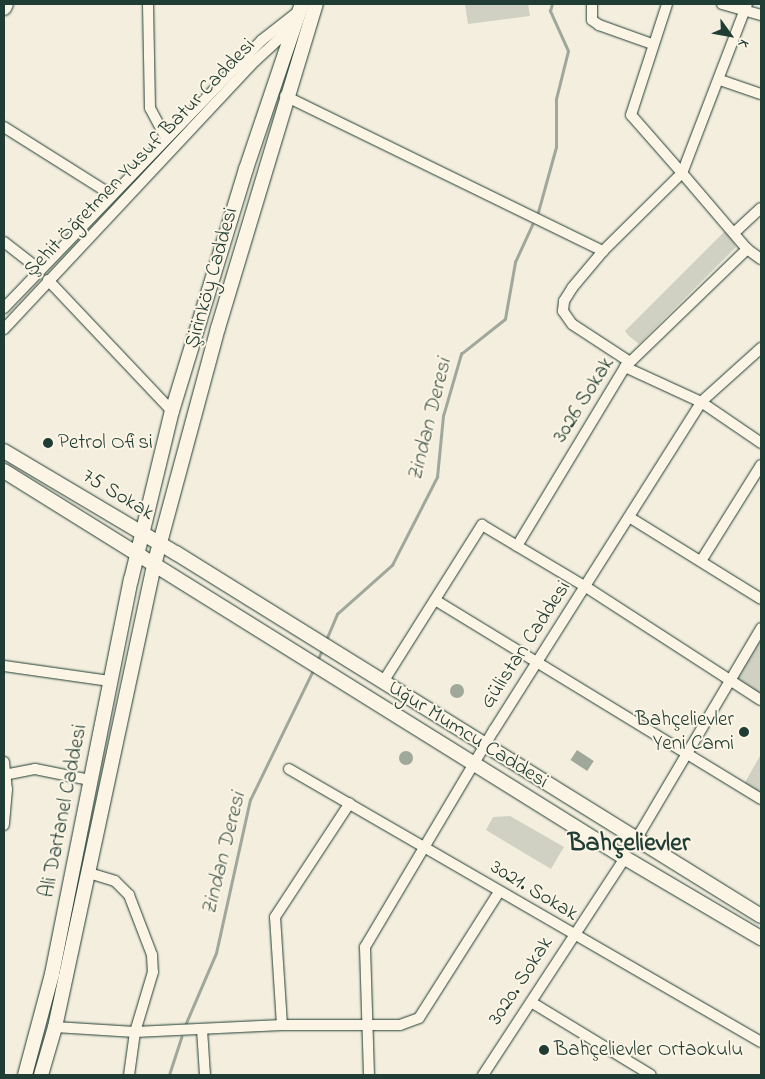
<!DOCTYPE html>
<meta charset="utf-8">
<style>
body{margin:0}
#map{position:relative;width:765px;height:1079px;overflow:hidden;background:#f3eede;font-family:"Indie Flower",sans-serif}
div>[style]{position:absolute}
[style*='--x']{left:calc(var(--x)*1px);top:calc(var(--y)*1px);width:calc(var(--w)*1px);rotate:calc(var(--a)*1deg)}
.green>*{inset:0;background:#d0d1c2}
.water>*{inset:0;background:#a0a89b;transform-origin:0 0}
.round{border-radius:50%}
.stream>*{height:2.5px;margin:-1.25px;padding:0 1.25px;transform-origin:1.25px;border-radius:1.25px;background:#a0a89b}
.roads{filter:drop-shadow(0 0 1px #1f3d34) drop-shadow(0 0 1px #1f3d34)}
.minor>*{height:10px;margin:-5px;padding:0 5px;transform-origin:5px;border-radius:5px;background:#fcf5e5}
.major>*{height:14px;margin:-7px;padding:0 7px;transform-origin:7px;border-radius:7px;background:#fcf5e5}
.dots>*{width:14px;height:14px;translate:-50% -50%;box-sizing:border-box;border:2px solid #fcf5e5;border-radius:50%}
span{translate:-50% -50%;white-space:nowrap;text-align:center;line-height:1.15;-webkit-text-stroke:4px #fcf5e5;paint-order:stroke}
.street-label{font-size:21px;color:#1f3d34}
.poi-label{font-size:21px;color:#1f3d34}
.left{translate:0 -50%;text-align:left}
.right{translate:-100% -50%;text-align:right}
.water-label{font-size:22px;color:#465d53;font-style:italic}
.district-label{font-size:26px;color:#1f3d34;font-weight:700}
.frame{position:absolute;inset:0;border:5px solid #1f3d34;pointer-events:none}
.north{position:absolute;left:705px;top:10px;width:50px;height:50px;-webkit-text-stroke:4px #fcf5e5;paint-order:stroke;rotate:122deg;font-size:14px;font-weight:700;line-height:20px;text-align:center;color:#1f3d34}
.north::after{content:'';display:block;margin:auto;width:18px;height:22px;background:#1f3d34;clip-path:polygon(50% 0,100% 100%,50% 72%,0 100%)}
</style>
<div id="map">
<div class="green">
<i style="clip-path:polygon(465px 4px,528px 4px,530px 16px,468px 24px)"></i>
<i style="clip-path:polygon(724px 232px,728px 233px,736px 247px,639px 344px,629px 336px,625px 331px)"></i>
<i style="clip-path:polygon(761px 640px,761px 695px,736px 681px)"></i>
<i style="clip-path:polygon(761px 754px,761px 796px,743px 786px)"></i>
<i style="clip-path:polygon(510px 816px,564px 847px,551px 869px,486px 830px,493px 817px)"></i>
</div>
<div class="water">
<i class="round" style="left:450px;top:684px;width:14px;height:14px"></i>
<i style="left:577px;top:750px;width:20px;height:12px;rotate:33deg"></i>
<i class="round" style="left:399px;top:751px;width:14px;height:14px"></i>
</div>
<div class="stream">
<i style="--x:538;--y:212;--w:67;--a:-74.5"></i>
<i style="--x:556;--y:147;--w:48;--a:-90"></i>
<i style="--x:556;--y:99;--w:49;--a:-76"></i>
<i style="--x:568;--y:51;--w:44;--a:-114.2"></i>
<i style="--x:550;--y:11;--w:7;--a:-74"></i>
<i style="--x:326;--y:640;--w:28;--a:-67"></i>
<i style="--x:337;--y:614;--w:74;--a:-41.7"></i>
<i style="--x:392;--y:565;--w:99;--a:-62.9"></i>
<i style="--x:437;--y:477;--w:61;--a:-84.4"></i>
<i style="--x:443;--y:416;--w:65;--a:-73.8"></i>
<i style="--x:461;--y:354;--w:56;--a:-38.5"></i>
<i style="--x:505;--y:319;--w:58;--a:-80"></i>
<i style="--x:515;--y:262;--w:41;--a:-65.3"></i>
<i style="--x:318;--y:659;--w:10;--a:-66"></i>
<i style="--x:186;--y:1023;--w:76;--a:-66.8"></i>
<i style="--x:216;--y:953;--w:157;--a:-77.5"></i>
<i style="--x:250;--y:800;--w:144;--a:-64.1"></i>
<i style="--x:169;--y:1075;--w:40;--a:-72"></i>
</div>
<div class="roads">
<div class="minor">
<i style="--x:148;--y:4;--w:104;--a:88.9"></i>
<i style="--x:150;--y:108;--w:34;--a:62"></i>
<i style="--x:592;--y:4;--w:16;--a:90"></i>
<i style="--x:592;--y:20;--w:9;--a:36"></i>
<i style="--x:599;--y:25;--w:56;--a:19.7"></i>
<i style="--x:722;--y:4;--w:41;--a:15.8"></i>
<i style="--x:747;--y:4;--w:181;--a:111"></i>
<i style="--x:682;--y:173;--w:100;--a:49.5"></i>
<i style="--x:747;--y:249;--w:17;--a:36"></i>
<i style="--x:720;--y:80;--w:43;--a:18.9"></i>
<i style="--x:285;--y:96;--w:354;--a:26"></i>
<i style="--x:4;--y:127;--w:128;--a:32.2"></i>
<i style="--x:735;--y:232;--w:35;--a:-43"></i>
<i style="--x:4;--y:242;--w:46;--a:37.9"></i>
<i style="--x:48;--y:280;--w:180;--a:46.6"></i>
<i style="--x:4;--y:308;--w:372;--a:-46.1"></i>
<i style="--x:262;--y:40;--w:47;--a:-38.1"></i>
<i style="--x:4;--y:329;--w:367;--a:-46.9"></i>
<i style="--x:255;--y:61;--w:52;--a:-42.6"></i>
<i style="--x:630;--y:362;--w:69;--a:-146.8"></i>
<i style="--x:572;--y:324;--w:16;--a:-125"></i>
<i style="--x:563;--y:311;--w:10;--a:-84"></i>
<i style="--x:564;--y:301;--w:15;--a:-58"></i>
<i style="--x:572;--y:288;--w:48;--a:-50"></i>
<i style="--x:603;--y:251;--w:111;--a:-44.6"></i>
<i style="--x:682;--y:173;--w:77;--a:-131.3"></i>
<i style="--x:631;--y:115;--w:117;--a:-72"></i>
<i style="--x:625;--y:367;--w:84;--a:24.7"></i>
<i style="--x:701;--y:402;--w:73;--a:34.3"></i>
<i style="--x:629;--y:517;--w:155;--a:31.8"></i>
<i style="--x:517;--y:546;--w:209;--a:-58.9"></i>
<i style="--x:625;--y:367;--w:170;--a:-44"></i>
<i style="--x:701;--y:561;--w:113;--a:-58"></i>
<i style="--x:435;--y:600;--w:382;--a:31.4"></i>
<i style="--x:4;--y:666;--w:107;--a:8.1"></i>
<i style="--x:383;--y:682;--w:186;--a:-57.8"></i>
<i style="--x:482;--y:525;--w:121;--a:30.8"></i>
<i style="--x:586;--y:587;--w:208;--a:32.9"></i>
<i style="--x:4;--y:762;--w:27;--a:84"></i>
<i style="--x:7;--y:789;--w:36;--a:95"></i>
<i style="--x:289;--y:769;--w:545;--a:30.04"></i>
<i style="--x:4;--y:775;--w:32;--a:-11"></i>
<i style="--x:35;--y:769;--w:56;--a:11.3"></i>
<i style="--x:637;--y:838;--w:244;--a:-59.4"></i>
<i style="--x:89;--y:873;--w:27;--a:17"></i>
<i style="--x:115;--y:881;--w:20;--a:45"></i>
<i style="--x:129;--y:895;--w:64;--a:69"></i>
<i style="--x:152;--y:955;--w:17;--a:87"></i>
<i style="--x:153;--y:972;--w:63;--a:106.7"></i>
<i style="--x:135;--y:1032;--w:43;--a:97.9"></i>
<i style="--x:531;--y:1002;--w:140;--a:31.3"></i>
<i style="--x:282;--y:1025;--w:108;--a:-93.7"></i>
<i style="--x:275;--y:917;--w:136;--a:-56.7"></i>
<i style="--x:55;--y:1027;--w:80;--a:3.6"></i>
<i style="--x:135;--y:1032;--w:147;--a:-2.7"></i>
<i style="--x:282;--y:1025;--w:118;--a:0"></i>
<i style="--x:400;--y:1025;--w:20;--a:-20"></i>
<i style="--x:419;--y:1018;--w:149;--a:-57.6"></i>
<i style="--x:202;--y:1029;--w:46;--a:86.3"></i>
<i style="--x:369;--y:1075;--w:128;--a:-91.8"></i>
<i style="--x:365;--y:947;--w:252;--a:-59.3"></i>
<i style="--x:494;--y:730;--w:388;--a:-57.7"></i>
<i style="--x:701;--y:402;--w:81;--a:-42"></i>
<i style="--x:483;--y:1075;--w:259;--a:-56.8"></i>
</div>
<div class="major">
<i style="--x:4;--y:8;--w:4;--a:-63"></i>
<i style="--x:4;--y:451;--w:200;--a:30.7"></i>
<i style="--x:176;--y:553;--w:688;--a:31.82"></i>
<i style="--x:4;--y:471;--w:732;--a:31.93"></i>
<i style="--x:625;--y:858;--w:158;--a:30.5"></i>
<i style="--x:25;--y:1075;--w:105;--a:-75"></i>
<i style="--x:52;--y:974;--w:402;--a:-78.7"></i>
<i style="--x:131;--y:580;--w:174;--a:-76.4"></i>
<i style="--x:172;--y:411;--w:253;--a:-73"></i>
<i style="--x:246;--y:169;--w:174;--a:-71.3"></i>
<i style="--x:41;--y:1075;--w:50;--a:-73.7"></i>
<i style="--x:55;--y:1027;--w:472;--a:-77.9"></i>
<i style="--x:154;--y:565;--w:245;--a:-74.9"></i>
<i style="--x:218;--y:328;--w:338;--a:-73.2"></i>
</div>
</div>
<div class="dots">
<i style="left:48px;top:443px;background:#1f3d34"></i>
<i style="left:744px;top:732px;background:#1f3d34"></i>
<i style="left:544px;top:1050px;background:#1f3d34"></i>
</div>
<div class="street-label">
<span style="left:140px;top:158px;rotate:-46deg">Şehit Öğretmen Yusuf Batur Caddesi</span>
<span style="left:212px;top:278px;rotate:-74deg">Şirinköy Caddesi</span>
<span style="left:584px;top:400px;rotate:-58deg">3026 Sokak</span>
<span style="left:118px;top:495px;rotate:31deg">75 Sokak</span>
<span style="left:526px;top:645px;rotate:-57deg">Gülistan Caddesi</span>
<span style="left:468px;top:735px;rotate:32deg">Uğur Mumcu Caddesi</span>
<span style="left:64px;top:811px;rotate:-79deg">Ali Dartanel Caddesi</span>
<span style="left:534px;top:891px;rotate:31deg">3021. Sokak</span>
<span style="left:521px;top:981px;rotate:-57deg">3020. Sokak</span>
</div>
<div class="poi-label">
<span class="left" style="left:58px;top:443px">Petrol Ofisi</span>
<span class="right" style="left:734px;top:732px">Bahçelievler<br>Yeni Cami</span>
<span class="left" style="left:554px;top:1050px">Bahçelievler Ortaokulu</span>
</div>
<div class="water-label">
<span style="left:431px;top:420px;rotate:-76deg">Zindan Deresi</span>
<span style="left:225px;top:854px;rotate:-76deg">Zindan Deresi</span>
</div>
<div class="district-label">
<span style="left:629px;top:845px">Bahçelievler</span>
</div>
<div class="frame"></div>
<div class="north">K</div>
</div>
